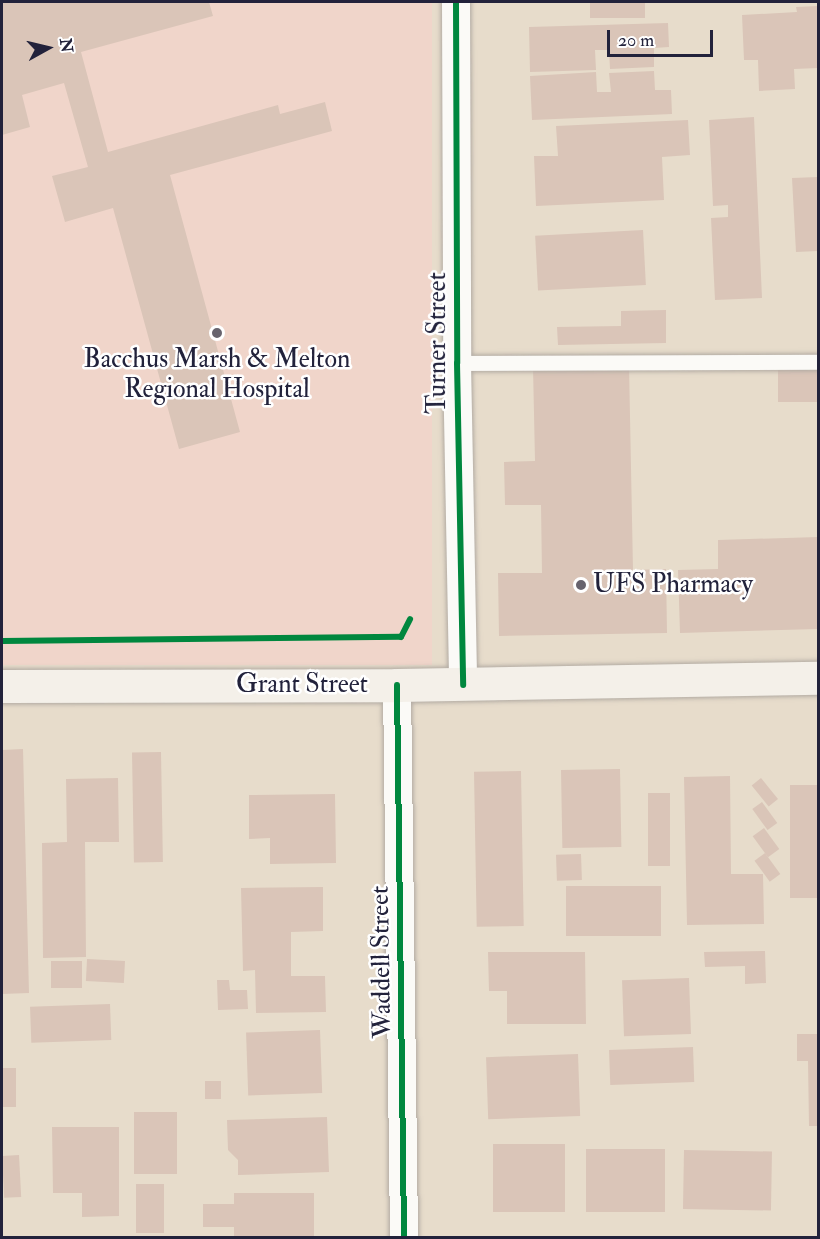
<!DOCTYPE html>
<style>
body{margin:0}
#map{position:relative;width:820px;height:1239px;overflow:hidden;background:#e7dccb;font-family:"IM FELL Double Pica",serif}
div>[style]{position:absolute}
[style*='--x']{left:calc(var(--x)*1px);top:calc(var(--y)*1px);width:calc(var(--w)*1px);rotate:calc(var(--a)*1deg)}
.built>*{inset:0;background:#f0d5ca;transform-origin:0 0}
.building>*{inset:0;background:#dac5b8;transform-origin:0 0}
.roads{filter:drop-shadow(0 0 2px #b2aba3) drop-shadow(0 0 2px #b2aba3)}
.service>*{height:15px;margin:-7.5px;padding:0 7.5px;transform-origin:7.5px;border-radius:7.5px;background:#fbfaf7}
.minor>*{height:28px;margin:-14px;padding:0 14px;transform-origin:14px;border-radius:14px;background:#fbfaf7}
.secondary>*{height:33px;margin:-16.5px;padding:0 16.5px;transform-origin:16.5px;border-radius:16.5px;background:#f4f0e9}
.cycleway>*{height:6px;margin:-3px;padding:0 3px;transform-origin:3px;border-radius:3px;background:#00873e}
.dots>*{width:16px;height:16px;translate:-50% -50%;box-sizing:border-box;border:3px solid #fff;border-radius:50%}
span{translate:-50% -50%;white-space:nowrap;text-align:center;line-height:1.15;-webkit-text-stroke:5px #fff;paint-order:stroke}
.street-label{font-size:26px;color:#22223b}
.poi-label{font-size:26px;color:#22223b}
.left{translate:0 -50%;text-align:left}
.frame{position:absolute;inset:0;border:3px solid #22223b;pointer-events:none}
.north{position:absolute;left:18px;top:18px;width:60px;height:60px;-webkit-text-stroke:4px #fff;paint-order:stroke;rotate:82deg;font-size:16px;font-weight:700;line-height:24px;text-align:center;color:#22223b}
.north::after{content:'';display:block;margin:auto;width:21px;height:27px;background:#22223b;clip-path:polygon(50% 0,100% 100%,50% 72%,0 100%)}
.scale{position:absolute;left:607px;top:30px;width:106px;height:27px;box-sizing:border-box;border:3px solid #22223b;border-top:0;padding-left:8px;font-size:18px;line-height:21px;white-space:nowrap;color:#22223b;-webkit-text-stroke:4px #fff;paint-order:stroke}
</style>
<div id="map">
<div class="built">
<i style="left:2px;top:2px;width:430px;height:663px"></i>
</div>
<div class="building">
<i style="clip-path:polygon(2px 2px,209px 2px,213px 16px,81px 52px,108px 152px,278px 105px,280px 114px,325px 102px,332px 131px,170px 175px,240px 432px,179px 449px,113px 208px,65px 222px,52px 176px,88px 167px,64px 83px,22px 95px,30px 127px,2px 135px)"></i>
<i style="left:590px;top:2px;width:55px;height:16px"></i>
<i style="clip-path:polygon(818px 6px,818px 68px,794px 69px,795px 89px,759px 91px,758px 60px,744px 60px,742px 15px,797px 12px,796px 7px)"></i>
<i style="clip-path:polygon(668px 23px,669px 47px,654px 48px,654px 67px,610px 69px,609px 50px,595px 50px,596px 70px,530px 72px,529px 27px)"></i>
<i style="clip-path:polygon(654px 71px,655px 90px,671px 90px,672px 114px,532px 120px,530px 76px,596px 72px,597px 92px,611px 92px,609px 73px)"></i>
<i style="clip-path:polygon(754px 117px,762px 298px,715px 300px,711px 218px,728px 217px,728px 205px,713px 206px,709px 120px)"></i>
<i style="clip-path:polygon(688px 120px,690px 155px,662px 157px,664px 200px,536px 206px,534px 156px,558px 156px,556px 126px)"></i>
<i style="clip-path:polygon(818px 177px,818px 251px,796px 252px,792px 178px)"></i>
<i style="left:643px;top:230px;width:55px;height:108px;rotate:87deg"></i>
<i style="clip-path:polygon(666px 310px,666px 343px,558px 345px,557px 327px,621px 326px,621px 311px)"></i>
<i style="clip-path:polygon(629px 365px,633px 570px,666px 569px,667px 633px,499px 636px,498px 573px,542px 573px,541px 505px,505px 505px,504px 462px,535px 461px,533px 367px)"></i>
<i style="left:778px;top:366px;width:40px;height:36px"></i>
<i style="clip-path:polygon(818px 537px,818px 629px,680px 633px,678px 570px,718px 569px,718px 540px)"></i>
<i style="clip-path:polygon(23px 749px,29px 993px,2px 994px,2px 750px)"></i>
<i style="left:161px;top:752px;width:110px;height:29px;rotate:89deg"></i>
<i style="left:620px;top:769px;width:78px;height:59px;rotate:89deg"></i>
<i style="left:521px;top:771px;width:155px;height:47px;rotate:89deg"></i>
<i style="clip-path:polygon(730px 776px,731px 874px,763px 874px,764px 924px,687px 925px,684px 777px)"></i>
<i style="clip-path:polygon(118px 778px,119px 842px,85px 842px,86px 957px,43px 958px,42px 843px,67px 842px,66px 779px)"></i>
<i style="left:761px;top:778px;width:27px;height:12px;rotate:51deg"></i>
<i style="left:818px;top:785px;width:113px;height:28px;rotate:90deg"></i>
<i style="left:648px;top:793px;width:22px;height:73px"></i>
<i style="clip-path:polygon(335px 794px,336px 863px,270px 864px,270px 838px,249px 839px,249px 795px)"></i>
<i style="left:762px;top:802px;width:26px;height:12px;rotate:54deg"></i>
<i style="left:764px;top:828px;width:26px;height:14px;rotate:54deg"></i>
<i style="left:765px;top:853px;width:26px;height:13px;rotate:54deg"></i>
<i style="left:581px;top:854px;width:26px;height:25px;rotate:88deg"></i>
<i style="left:566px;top:886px;width:95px;height:50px"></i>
<i style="clip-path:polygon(323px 887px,323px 931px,291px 932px,291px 976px,325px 976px,326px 1012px,256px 1013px,255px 970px,243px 971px,241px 888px)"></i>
<i style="clip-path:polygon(765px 951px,766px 983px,745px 984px,745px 966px,705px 967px,704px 952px)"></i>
<i style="clip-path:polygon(488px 952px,585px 952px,586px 1024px,507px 1024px,507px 991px,489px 991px)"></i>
<i style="left:51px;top:961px;width:31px;height:27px"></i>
<i style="left:125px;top:961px;width:22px;height:38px;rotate:93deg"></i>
<i style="left:689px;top:978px;width:56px;height:67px;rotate:88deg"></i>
<i style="clip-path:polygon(217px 980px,229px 980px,230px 990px,247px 990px,248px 1009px,218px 1010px)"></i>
<i style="left:110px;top:1004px;width:36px;height:80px;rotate:88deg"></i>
<i style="left:320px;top:1030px;width:63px;height:74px;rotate:88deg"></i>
<i style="clip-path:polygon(797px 1034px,818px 1034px,818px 1126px,809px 1126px,808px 1061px,797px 1061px)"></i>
<i style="left:693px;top:1047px;width:35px;height:84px;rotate:88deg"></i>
<i style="left:578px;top:1054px;width:62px;height:92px;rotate:88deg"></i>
<i style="left:2px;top:1068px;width:14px;height:39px"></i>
<i style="left:205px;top:1081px;width:16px;height:18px"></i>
<i style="left:134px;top:1112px;width:43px;height:62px"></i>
<i style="clip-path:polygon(327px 1117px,329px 1172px,238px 1175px,238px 1160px,228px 1150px,227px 1120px)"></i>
<i style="clip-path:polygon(52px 1127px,119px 1127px,119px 1216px,82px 1217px,82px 1193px,53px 1193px)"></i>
<i style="left:493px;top:1144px;width:72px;height:68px"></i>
<i style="left:665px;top:1149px;width:63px;height:79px;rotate:90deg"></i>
<i style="left:684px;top:1150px;width:88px;height:59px;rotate:1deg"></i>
<i style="left:19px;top:1155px;width:42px;height:17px;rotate:87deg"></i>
<i style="left:136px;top:1184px;width:28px;height:49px"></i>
<i style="clip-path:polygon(234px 1193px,314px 1193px,314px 1238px,234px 1238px,234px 1227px,203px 1227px,203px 1204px,234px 1204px)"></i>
</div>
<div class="roads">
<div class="service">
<i style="--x:457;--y:363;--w:361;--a:-0.2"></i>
</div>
<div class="minor">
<i style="--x:456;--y:2;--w:361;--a:89.8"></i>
<i style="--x:457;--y:363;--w:322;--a:88.9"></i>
<i style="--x:397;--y:685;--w:553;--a:89.27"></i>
</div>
<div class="secondary">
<i style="--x:2;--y:686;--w:395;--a:-0.1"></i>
<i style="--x:397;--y:685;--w:421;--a:-1"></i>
</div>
</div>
<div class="cycleway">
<i style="--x:456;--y:2;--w:361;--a:89.8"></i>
<i style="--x:457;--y:363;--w:322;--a:88.9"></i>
<i style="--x:2;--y:641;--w:399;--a:-0.6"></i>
<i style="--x:401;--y:637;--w:20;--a:-63"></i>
<i style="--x:397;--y:685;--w:553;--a:89.27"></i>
</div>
<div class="dots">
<i style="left:217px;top:333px;background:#67636d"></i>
<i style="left:581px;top:585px;background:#67636d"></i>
</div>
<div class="street-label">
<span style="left:438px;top:343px;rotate:-90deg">Turner Street</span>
<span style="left:302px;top:685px">Grant Street</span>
<span style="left:382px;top:962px;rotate:-91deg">Waddell Street</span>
</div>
<div class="poi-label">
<span style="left:217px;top:375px">Bacchus Marsh &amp; Melton<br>Regional Hospital</span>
<span class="left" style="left:593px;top:585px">UFS Pharmacy</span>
</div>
<div class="frame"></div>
<div class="north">N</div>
<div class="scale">20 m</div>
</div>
